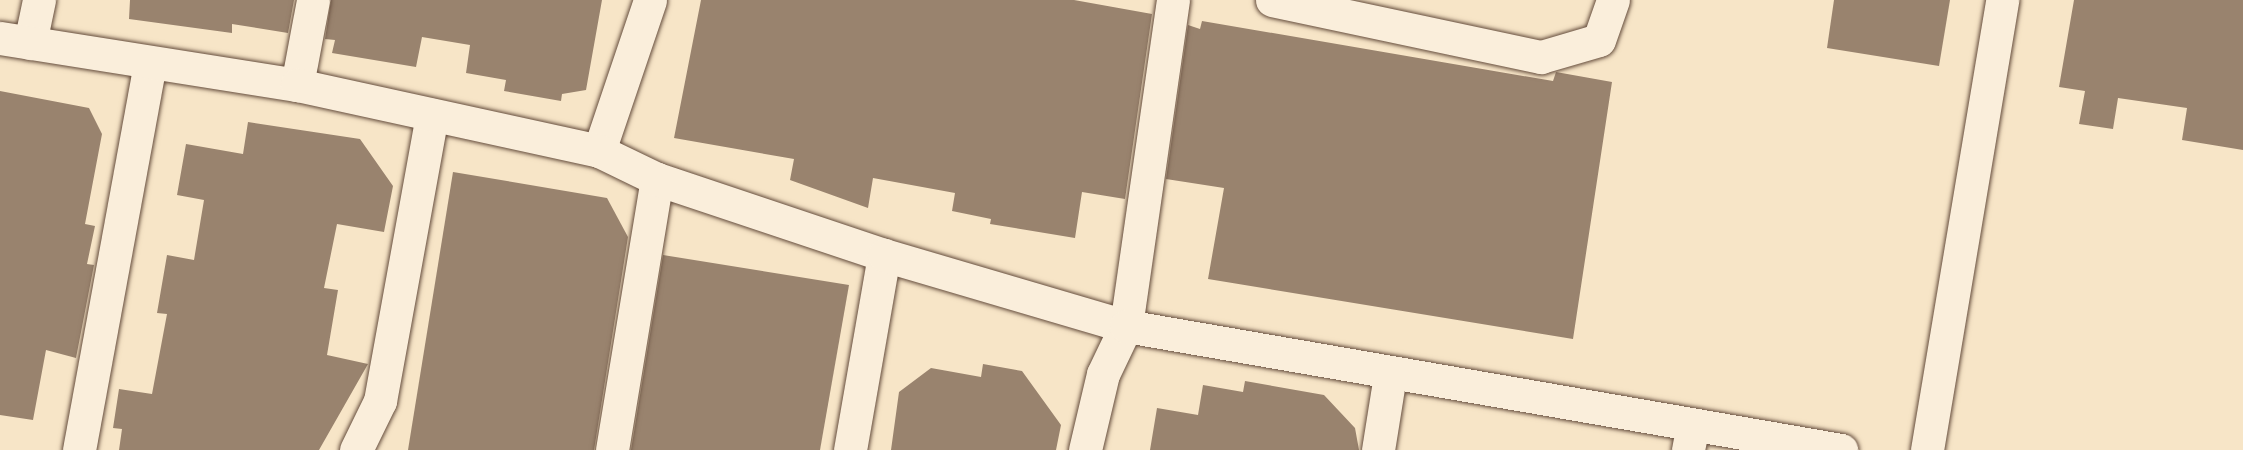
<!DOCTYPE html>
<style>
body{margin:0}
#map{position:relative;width:2243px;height:450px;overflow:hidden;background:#f7e5c7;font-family:"Old Standard TT",serif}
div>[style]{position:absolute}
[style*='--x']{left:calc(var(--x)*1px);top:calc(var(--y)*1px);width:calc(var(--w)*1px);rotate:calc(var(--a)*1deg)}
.building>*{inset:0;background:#99836e}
.roads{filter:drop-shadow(0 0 2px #644c3c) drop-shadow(0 0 2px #644c3c)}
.minor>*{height:33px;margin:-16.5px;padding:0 16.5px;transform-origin:16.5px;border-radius:16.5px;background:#faeedb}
.tertiary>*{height:33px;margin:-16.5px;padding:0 16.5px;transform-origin:16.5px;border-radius:16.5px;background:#faeedb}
span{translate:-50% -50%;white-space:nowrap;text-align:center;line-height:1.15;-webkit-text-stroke:4.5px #faeedb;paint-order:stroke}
</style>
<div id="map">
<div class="building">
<i style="clip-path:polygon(130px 0,294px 0,288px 33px,232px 24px,232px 33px,129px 19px)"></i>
<i style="clip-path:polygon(331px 0,602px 0,586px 90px,562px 94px,561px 101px,504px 91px,506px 80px,466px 73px,470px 45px,422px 37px,416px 67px,332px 53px,335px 40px,325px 39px)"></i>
<i style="clip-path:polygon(701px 0,1074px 0,1152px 14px,1125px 199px,1082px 192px,1075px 238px,990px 224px,991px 219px,952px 211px,955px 193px,873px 178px,868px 208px,790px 180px,794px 159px,674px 138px)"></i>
<i style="clip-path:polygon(1834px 0,1950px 0,1939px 66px,1827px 48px)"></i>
<i style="clip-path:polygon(2074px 0,2243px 0,2243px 150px,2182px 140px,2187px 108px,2118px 98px,2113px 129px,2079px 124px,2085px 91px,2059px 87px)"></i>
<i style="clip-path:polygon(1202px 21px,1553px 81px,1556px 72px,1612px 82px,1573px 339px,1208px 279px,1224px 188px,1166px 179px,1188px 25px,1200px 29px)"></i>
<i style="clip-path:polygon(0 91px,89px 108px,102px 134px,85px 224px,95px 226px,87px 264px,94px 265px,76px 358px,46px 350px,33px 420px,0 415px)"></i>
<i style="clip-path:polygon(248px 122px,360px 139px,393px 186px,384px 232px,337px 224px,324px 288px,338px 290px,327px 355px,368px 364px,319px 450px,119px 450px,122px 429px,113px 428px,119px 389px,152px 394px,167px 314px,157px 313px,167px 255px,194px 260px,204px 200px,177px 195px,186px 144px,243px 154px)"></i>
<i style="clip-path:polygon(453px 172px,607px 198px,628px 237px,594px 450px,408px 450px)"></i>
<i style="clip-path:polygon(663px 255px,849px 285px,820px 450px,631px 450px)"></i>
<i style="clip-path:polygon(983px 364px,1022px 371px,1061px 425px,1056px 450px,891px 450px,899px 392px,931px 368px,981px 377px)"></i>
<i style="clip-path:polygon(1245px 381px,1324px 395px,1355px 428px,1359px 450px,1150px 450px,1157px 408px,1198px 415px,1203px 385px,1243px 392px)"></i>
</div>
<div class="roads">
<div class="minor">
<i style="--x:1272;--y:0;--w:275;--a:12"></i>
<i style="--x:1541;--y:57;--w:60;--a:-16.3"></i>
<i style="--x:1599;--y:40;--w:42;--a:-70.7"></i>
<i style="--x:30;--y:43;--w:44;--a:-78.2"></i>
<i style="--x:297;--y:85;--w:86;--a:-79.3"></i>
<i style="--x:599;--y:151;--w:159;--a:-71.3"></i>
<i style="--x:79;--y:450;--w:392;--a:-79.6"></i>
<i style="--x:356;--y:450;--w:55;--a:-63.9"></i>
<i style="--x:380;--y:401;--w:291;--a:-79.7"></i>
<i style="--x:612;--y:450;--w:275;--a:-80.6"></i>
<i style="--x:850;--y:450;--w:198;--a:-80.1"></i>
<i style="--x:1085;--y:450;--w:78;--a:-76.7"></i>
<i style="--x:1103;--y:374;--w:53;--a:-64.4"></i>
<i style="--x:1126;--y:326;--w:329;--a:-81.8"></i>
<i style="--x:1378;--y:450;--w:76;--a:-80.9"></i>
<i style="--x:1688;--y:450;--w:25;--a:-79"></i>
<i style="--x:1927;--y:450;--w:456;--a:-80.5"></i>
</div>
<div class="tertiary">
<i style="--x:0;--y:38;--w:301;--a:9"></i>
<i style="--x:297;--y:85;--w:309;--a:12.3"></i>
<i style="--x:599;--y:151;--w:64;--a:25.8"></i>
<i style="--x:657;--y:179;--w:239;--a:18.5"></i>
<i style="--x:884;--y:255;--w:252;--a:16.4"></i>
<i style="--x:1126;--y:326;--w:726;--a:9.84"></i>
</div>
</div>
</div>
